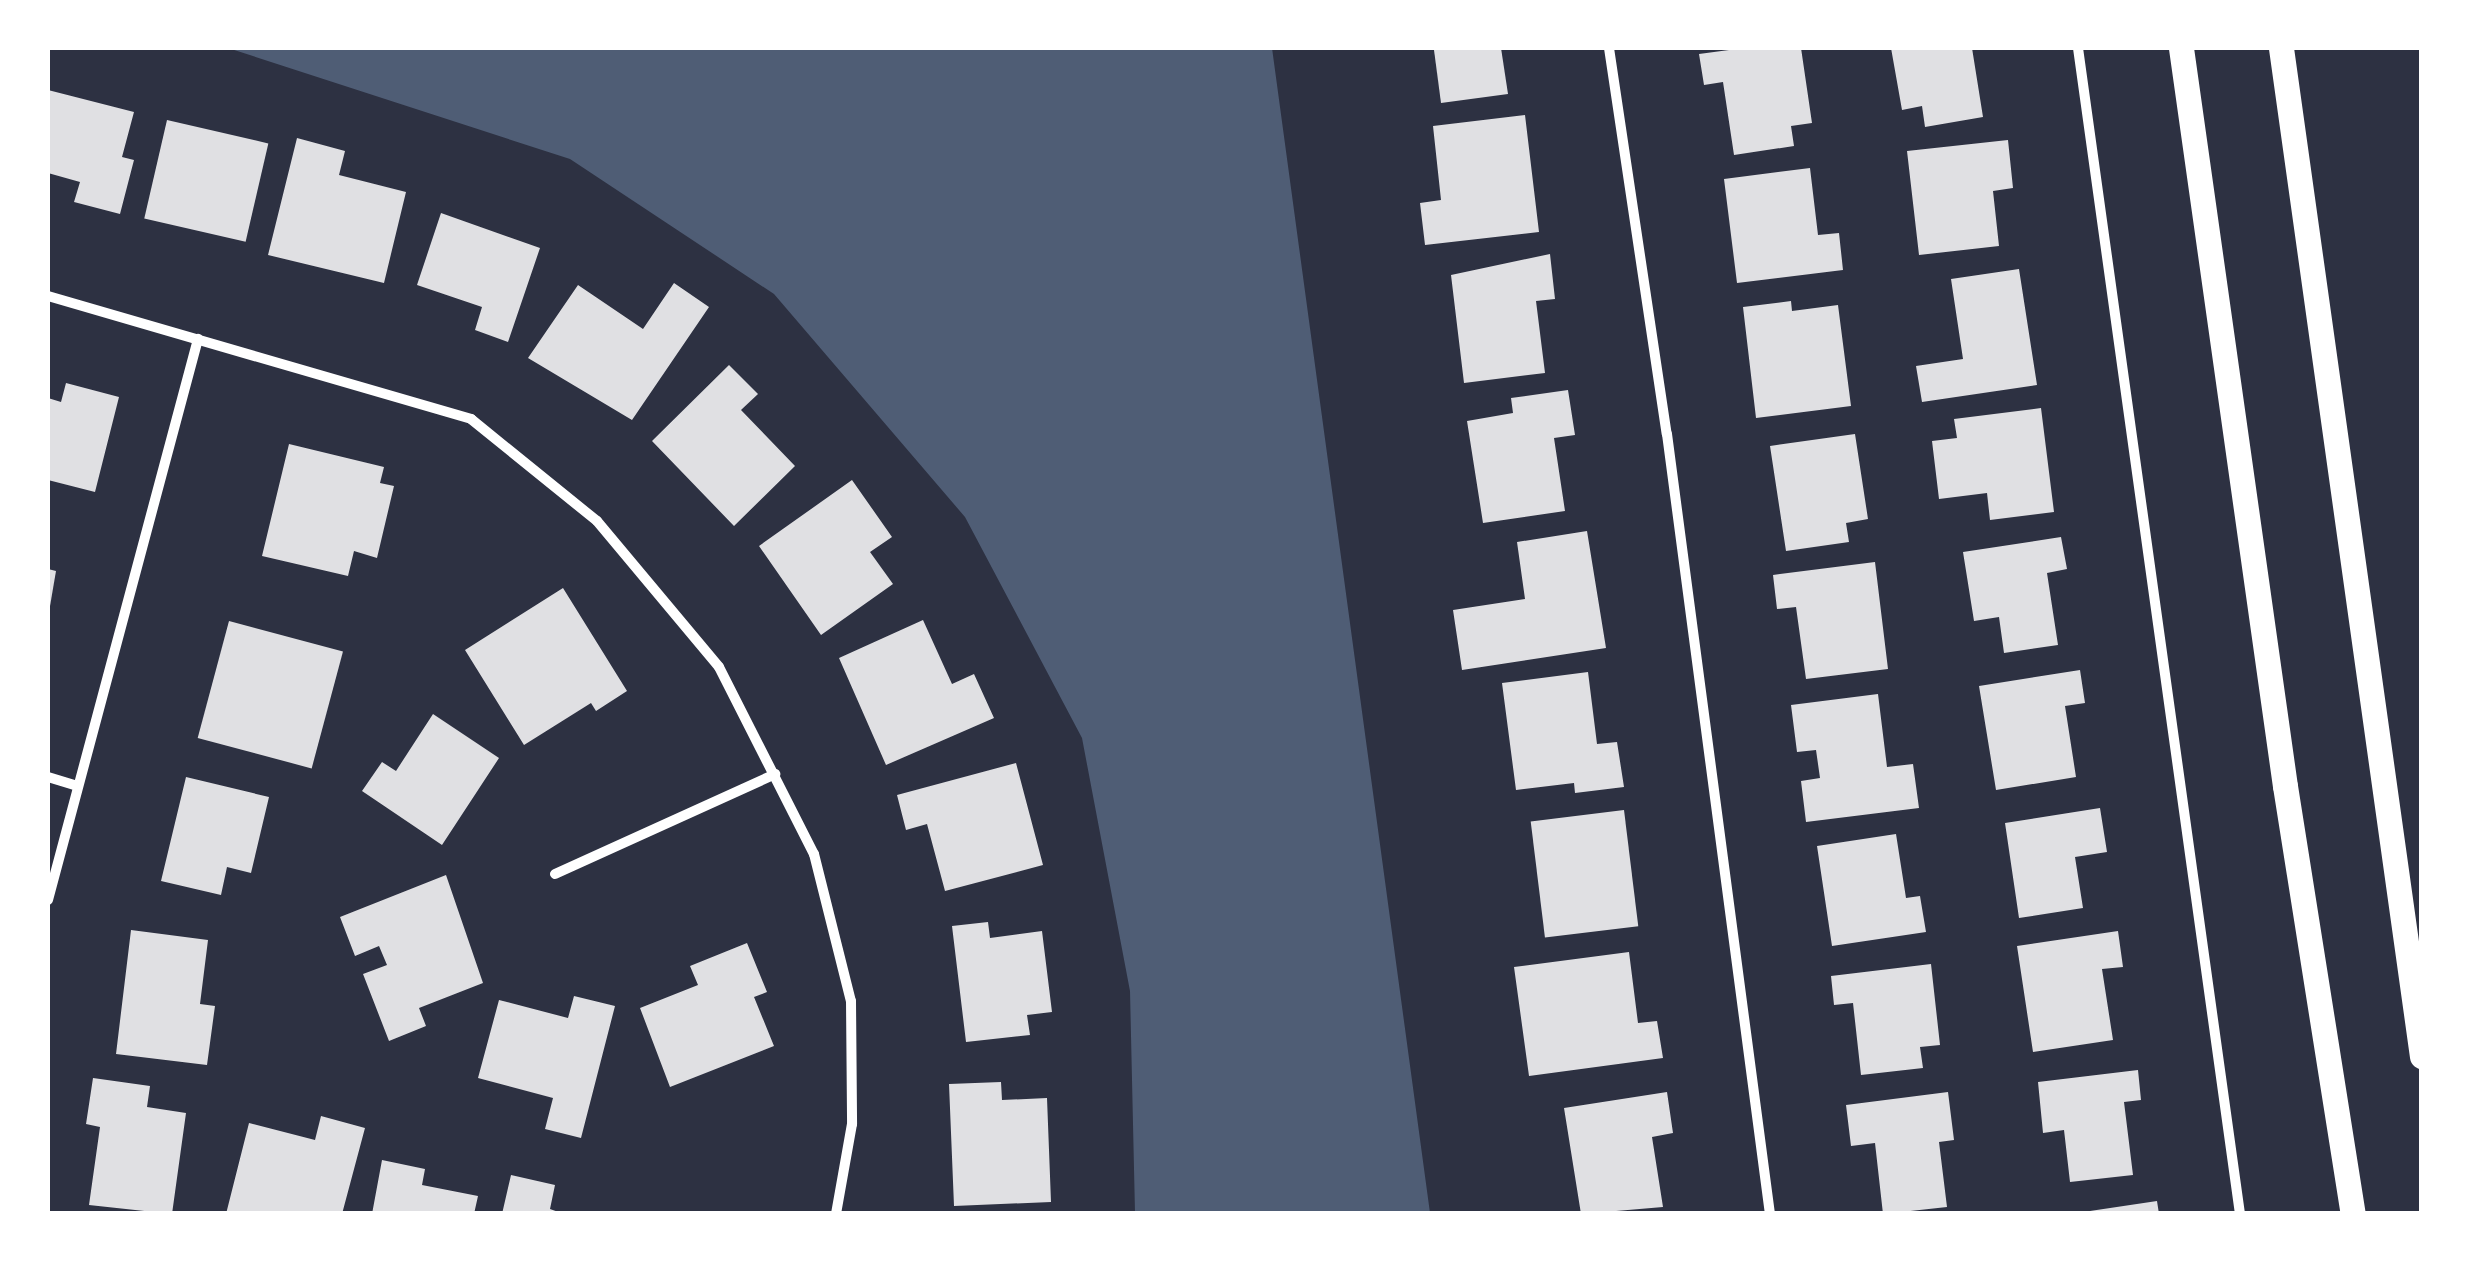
<!DOCTYPE html>
<style>
body{margin:0}
#map{position:relative;width:2469px;height:1261px;overflow:hidden;background:#2d3142;font-family:"Space Grotesk",sans-serif}
div>[style]{position:absolute}
[style*='--x']{left:calc(var(--x)*1px);top:calc(var(--y)*1px);width:calc(var(--w)*1px);rotate:calc(var(--a)*1deg)}
.water>*{inset:0;background:#4f5d75}
.building>*{inset:0;background:#e0e0e3;transform-origin:0 0}
.minor>*{height:10px;margin:-5px;padding:0 5px;transform-origin:5px;border-radius:5px;background:#fff}
.primary>*{height:25px;margin:-12.5px;padding:0 12.5px;transform-origin:12.5px;border-radius:12.5px;background:#fff}
span{translate:-50% -50%;white-space:nowrap;text-align:center;line-height:1.15;-webkit-text-stroke:8px #fff;paint-order:stroke}
.frame{position:absolute;inset:0;border:50px solid #fff;pointer-events:none}
</style>
<div id="map">
<div class="water">
<i style="clip-path:polygon(228px 48px,1272px 48px,1430px 1213px,1135px 1213px,1130px 991px,1082px 738px,965px 517px,774px 294px,570px 159px)"></i>
</div>
<div class="building">
<i style="clip-path:polygon(1501px 48px,1508px 94px,1441px 103px,1434px 50px)"></i>
<i style="clip-path:polygon(1744px 48px,1801px 48px,1812px 123px,1791px 126px,1794px 146px,1734px 155px,1723px 82px,1704px 85px,1699px 54px)"></i>
<i style="clip-path:polygon(1891px 48px,1972px 48px,1983px 117px,1925px 127px,1922px 106px,1902px 110px)"></i>
<i style="clip-path:polygon(48px 90px,134px 112px,122px 157px,134px 160px,120px 214px,74px 202px,80px 182px,48px 173px)"></i>
<i style="clip-path:polygon(1525px 115px,1539px 232px,1425px 245px,1420px 203px,1441px 200px,1433px 126px)"></i>
<i style="left:167px;top:120px;width:104px;height:101px;rotate:13deg"></i>
<i style="clip-path:polygon(297px 138px,345px 151px,339px 175px,406px 192px,384px 283px,268px 255px)"></i>
<i style="clip-path:polygon(2008px 140px,2013px 188px,1993px 191px,1999px 246px,1919px 255px,1907px 151px)"></i>
<i style="clip-path:polygon(1810px 168px,1818px 235px,1839px 233px,1843px 270px,1737px 283px,1724px 179px)"></i>
<i style="clip-path:polygon(441px 213px,540px 248px,508px 342px,475px 330px,482px 307px,417px 285px)"></i>
<i style="clip-path:polygon(1550px 254px,1555px 299px,1536px 301px,1545px 373px,1464px 383px,1451px 275px)"></i>
<i style="clip-path:polygon(2019px 269px,2037px 385px,1922px 402px,1916px 366px,1963px 359px,1951px 279px)"></i>
<i style="clip-path:polygon(674px 283px,709px 307px,632px 420px,528px 358px,578px 285px,643px 329px)"></i>
<i style="clip-path:polygon(1791px 301px,1792px 311px,1838px 305px,1851px 406px,1756px 418px,1743px 307px)"></i>
<i style="clip-path:polygon(729px 365px,758px 394px,741px 410px,795px 466px,734px 526px,652px 441px)"></i>
<i style="clip-path:polygon(66px 383px,119px 397px,95px 492px,48px 480px,48px 398px,61px 402px)"></i>
<i style="clip-path:polygon(1568px 390px,1575px 435px,1554px 438px,1565px 511px,1483px 523px,1467px 421px,1513px 413px,1511px 398px)"></i>
<i style="clip-path:polygon(2041px 408px,2054px 512px,1990px 520px,1987px 493px,1939px 499px,1932px 441px,1957px 438px,1954px 419px)"></i>
<i style="clip-path:polygon(1855px 434px,1868px 519px,1846px 523px,1849px 542px,1786px 551px,1770px 446px)"></i>
<i style="clip-path:polygon(289px 444px,384px 467px,380px 483px,394px 486px,377px 558px,354px 551px,348px 576px,262px 556px)"></i>
<i style="clip-path:polygon(852px 480px,892px 537px,870px 552px,893px 584px,821px 635px,759px 546px)"></i>
<i style="clip-path:polygon(1587px 531px,1606px 648px,1462px 670px,1453px 610px,1525px 599px,1517px 542px)"></i>
<i style="clip-path:polygon(2061px 537px,2067px 569px,2047px 573px,2058px 645px,2004px 653px,1999px 617px,1974px 621px,1963px 552px)"></i>
<i style="clip-path:polygon(1875px 562px,1888px 669px,1806px 679px,1796px 607px,1777px 609px,1773px 575px)"></i>
<i style="clip-path:polygon(48px 569px,56px 571px,49px 612px,48px 612px)"></i>
<i style="clip-path:polygon(563px 588px,627px 691px,596px 711px,591px 703px,524px 745px,465px 650px)"></i>
<i style="clip-path:polygon(923px 620px,952px 684px,974px 674px,994px 718px,886px 765px,839px 658px)"></i>
<i style="left:229px;top:621px;width:118px;height:121px;rotate:15deg"></i>
<i style="clip-path:polygon(2080px 670px,2085px 703px,2065px 706px,2076px 777px,1996px 790px,1979px 686px)"></i>
<i style="clip-path:polygon(1588px 672px,1597px 744px,1617px 742px,1624px 787px,1575px 793px,1574px 783px,1516px 790px,1502px 683px)"></i>
<i style="clip-path:polygon(1878px 694px,1887px 767px,1913px 764px,1919px 808px,1806px 822px,1801px 781px,1820px 778px,1816px 750px,1797px 752px,1791px 705px)"></i>
<i style="clip-path:polygon(433px 714px,499px 758px,442px 845px,362px 791px,382px 762px,396px 771px)"></i>
<i style="clip-path:polygon(1016px 763px,1043px 865px,945px 891px,927px 824px,906px 830px,897px 795px)"></i>
<i style="clip-path:polygon(186px 777px,269px 797px,251px 873px,227px 867px,221px 895px,161px 881px)"></i>
<i style="clip-path:polygon(2100px 808px,2107px 852px,2075px 857px,2083px 908px,2019px 918px,2005px 823px)"></i>
<i style="left:1624px;top:810px;width:117px;height:94px;rotate:83deg"></i>
<i style="clip-path:polygon(1896px 834px,1906px 898px,1920px 896px,1926px 932px,1832px 946px,1817px 846px)"></i>
<i style="clip-path:polygon(446px 875px,483px 983px,419px 1008px,426px 1026px,389px 1041px,363px 974px,387px 965px,379px 946px,355px 956px,340px 917px)"></i>
<i style="clip-path:polygon(988px 922px,990px 938px,1042px 931px,1052px 1012px,1027px 1015px,1030px 1035px,966px 1042px,952px 926px)"></i>
<i style="clip-path:polygon(131px 930px,208px 940px,200px 1004px,215px 1006px,207px 1065px,116px 1054px)"></i>
<i style="clip-path:polygon(2118px 931px,2123px 967px,2102px 969px,2113px 1040px,2033px 1052px,2017px 946px)"></i>
<i style="clip-path:polygon(747px 943px,767px 992px,754px 997px,774px 1046px,670px 1087px,640px 1008px,698px 985px,690px 966px)"></i>
<i style="clip-path:polygon(1629px 952px,1638px 1023px,1657px 1021px,1663px 1058px,1529px 1076px,1514px 967px)"></i>
<i style="clip-path:polygon(1931px 964px,1940px 1045px,1920px 1047px,1923px 1068px,1861px 1075px,1853px 1003px,1834px 1005px,1831px 976px)"></i>
<i style="clip-path:polygon(574px 996px,615px 1006px,581px 1138px,545px 1129px,553px 1098px,478px 1078px,499px 1000px,568px 1018px)"></i>
<i style="clip-path:polygon(2138px 1070px,2141px 1100px,2124px 1102px,2133px 1175px,2070px 1182px,2064px 1130px,2043px 1133px,2038px 1082px)"></i>
<i style="clip-path:polygon(93px 1078px,150px 1086px,147px 1107px,186px 1113px,172px 1214px,89px 1205px,100px 1127px,86px 1124px)"></i>
<i style="clip-path:polygon(1001px 1082px,1002px 1100px,1047px 1098px,1051px 1202px,954px 1206px,949px 1084px)"></i>
<i style="clip-path:polygon(1667px 1092px,1673px 1133px,1652px 1137px,1663px 1207px,1581px 1214px,1564px 1108px)"></i>
<i style="clip-path:polygon(1948px 1092px,1954px 1140px,1939px 1142px,1947px 1207px,1883px 1214px,1875px 1143px,1851px 1146px,1846px 1105px)"></i>
<i style="clip-path:polygon(321px 1116px,365px 1128px,342px 1214px,226px 1214px,249px 1123px,315px 1140px)"></i>
<i style="clip-path:polygon(382px 1160px,425px 1169px,422px 1185px,478px 1196px,474px 1214px,372px 1214px)"></i>
<i style="clip-path:polygon(511px 1175px,555px 1185px,550px 1209px,564px 1214px,502px 1214px)"></i>
<i style="clip-path:polygon(2157px 1201px,2159px 1214px,2091px 1214px,2090px 1211px)"></i>
</div>
<div class="minor">
<i style="--x:1609;--y:48;--w:390;--a:81.5"></i>
<i style="--x:1667;--y:434;--w:787;--a:82.48"></i>
<i style="--x:2078;--y:48;--w:1177;--a:82.09"></i>
<i style="--x:48;--y:296;--w:441;--a:16.2"></i>
<i style="--x:471;--y:419;--w:162;--a:39"></i>
<i style="--x:597;--y:521;--w:190;--a:50.1"></i>
<i style="--x:719;--y:667;--w:210;--a:63.1"></i>
<i style="--x:814;--y:854;--w:152;--a:75.9"></i>
<i style="--x:851;--y:1001;--w:123;--a:89.5"></i>
<i style="--x:852;--y:1124;--w:91;--a:100.1"></i>
<i style="--x:48;--y:777;--w:30;--a:17"></i>
<i style="--x:555;--y:874;--w:242;--a:-24.4"></i>
<i style="--x:48;--y:900;--w:581;--a:-75.03"></i>
</div>
<div class="primary">
<i style="--x:2181;--y:48;--w:745;--a:81.98"></i>
<i style="--x:2285;--y:786;--w:433;--a:81"></i>
<i style="--x:2281;--y:48;--w:1018;--a:82.04"></i>
</div>
<div class="frame"></div>
</div>
